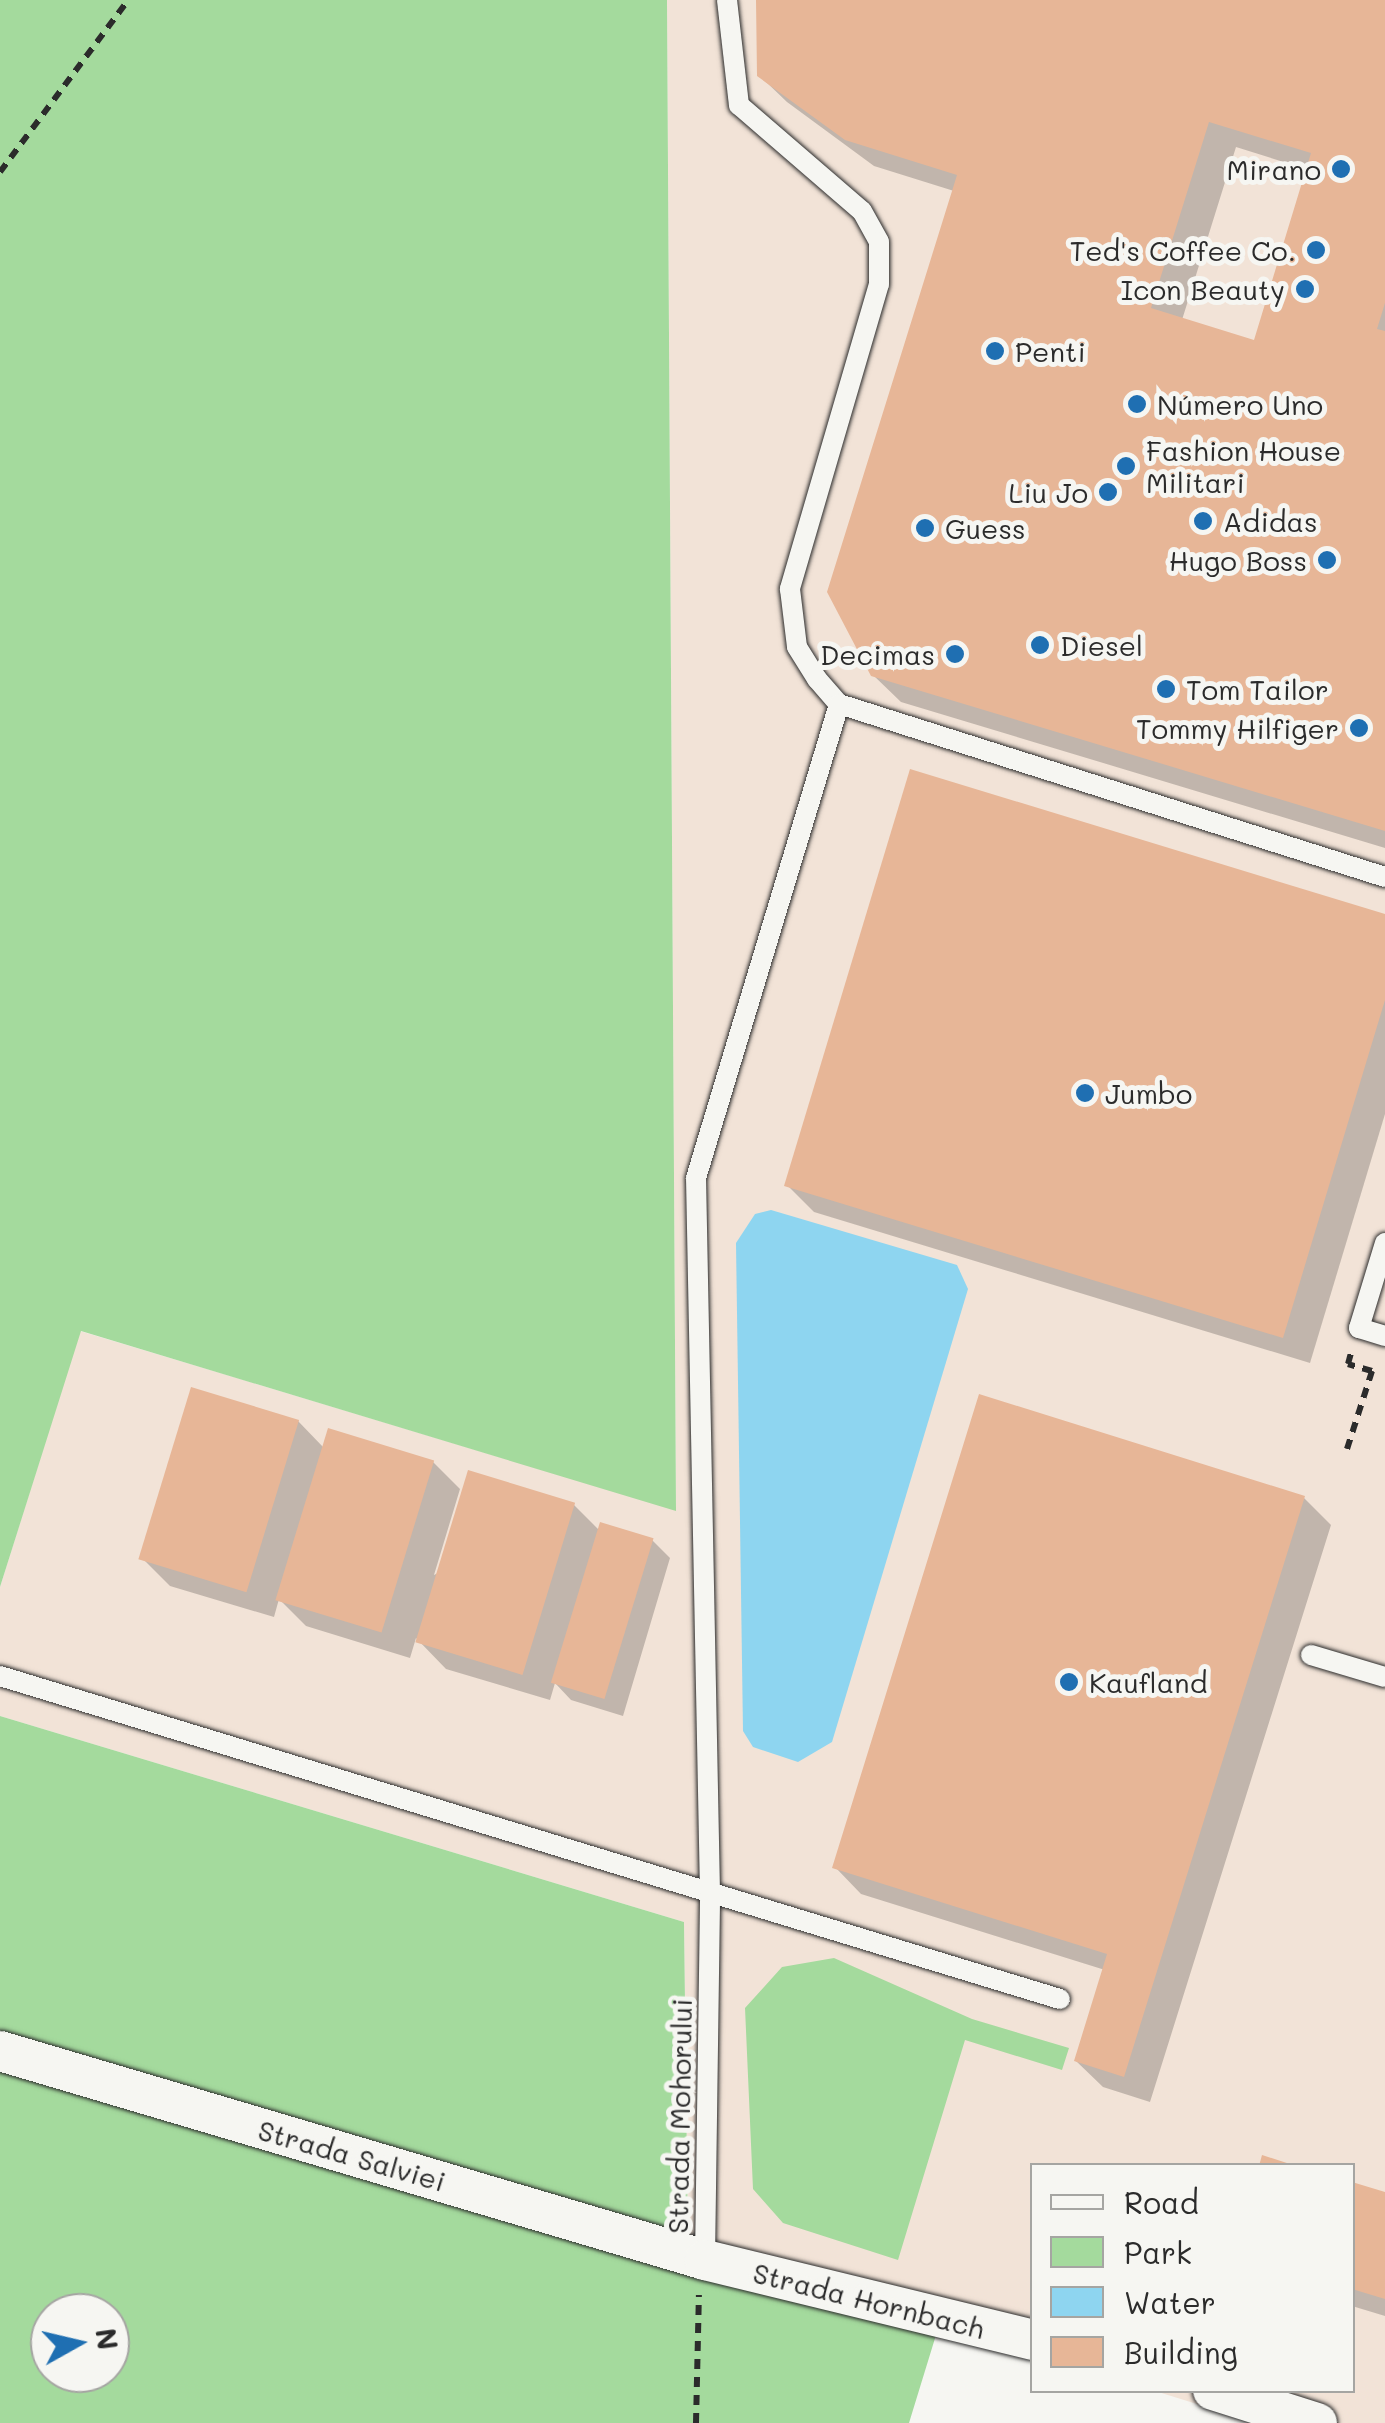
<!DOCTYPE html>
<meta charset="utf-8">
<style>
body{margin:0}
#map{position:relative;width:1385px;height:2423px;overflow:hidden;background:#f6f6f2;font-family:Mali,sans-serif}
div>[style]{position:absolute}
[style*='--x']{left:calc(var(--x)*1px);top:calc(var(--y)*1px);width:calc(var(--w)*1px);rotate:calc(var(--a)*1deg)}
.built>*{inset:0;background:#f2e3d7}
.green>*{inset:0;background:#a4da9d}
.water>*{inset:0;background:#8ed5f0}
.shadow>*{inset:0;background:#0003}
.building>*{inset:0;background:#e7b697;transform-origin:0 0}
.path>*{height:6px;margin-top:-3px;transform-origin:0;background:repeating-linear-gradient(90deg,#2b2b2b 0 10px,transparent 0 18px)}
.roads{filter:drop-shadow(0 0 2px #2b2b2b) drop-shadow(0 0 2px #2b2b2b)}
.service>*{height:20px;margin:-10px;padding:0 10px;transform-origin:10px;border-radius:10px;background:#f6f6f2}
.minor>*{height:40px;margin:-20px;padding:0 20px;transform-origin:20px;border-radius:20px;background:#f6f6f2}
.dots>*{width:28px;height:28px;translate:-50% -50%;box-sizing:border-box;border:5px solid #f6f6f2;border-radius:50%}
span{translate:-50% -50%;white-space:nowrap;text-align:center;line-height:1.15;-webkit-text-stroke:10px #f6f6f2;paint-order:stroke}
.poi-label{font-size:28px;color:#2b2b2b}
.right{translate:-100% -50%;text-align:right}
.left{translate:0 -50%;text-align:left}
.street-label{font-size:28px;color:#2b2b2b}
.legend{position:absolute;left:1030px;top:2163px;width:325px;height:230px;box-sizing:border-box;background:#f6f6f2;border:2px solid #a5a5a2;margin:0;padding:12px 18px;list-style:none;font-size:30px;color:#2b2b2b}
.legend li{display:flex;align-items:center;gap:20px;height:50px}
.legend b{width:50px;border:2px solid #a5a5a2}
.north{position:absolute;left:30px;top:2293px;width:100px;height:100px;box-sizing:border-box;background:#f6f6f2;border:2px solid #a5a5a2;border-radius:50%;rotate:82deg;font-size:28px;font-weight:700;line-height:40px;text-align:center;color:#2b2b2b}
.north::after{content:'';display:block;margin:auto;width:35px;height:45px;background:#1f6fb2;clip-path:polygon(50% 0,100% 100%,50% 72%,0 100%)}
</style>
<div id="map">
<div class="built">
<i style="clip-path:polygon(667px 0,1385px 0,1385px 2423px,1258px 2423px,1155px 2391px,1352px 2390px,1352px 2166px,1032px 2166px,1032px 2352px,688px 2243px,684px 1922px,0 1716px,0 1587px,80px 1331px,676px 1510px)"></i>
</div>
<div class="green">
<i style="clip-path:polygon(0 0,667px 0,676px 1511px,81px 1331px,0 1587px)"></i>
<i style="clip-path:polygon(evenodd,0 1716px,684px 1922px,688px 2243px,940px 2322px,909px 2423px,0 2423px,0 1716px,50px 2313px,110px 2313px,110px 2373px,50px 2373px,50px 2313px)"></i>
<i style="clip-path:polygon(834px 1958px,972px 2019px,1069px 2048px,1062px 2070px,965px 2040px,898px 2260px,783px 2223px,753px 2189px,745px 2008px,782px 1967px)"></i>
</div>
<div class="water">
<i style="clip-path:polygon(771px 1210px,957px 1265px,968px 1289px,832px 1742px,798px 1762px,753px 1747px,743px 1731px,736px 1243px,755px 1214px)"></i>
</div>
<div class="shadow">
<i style="clip-path:polygon(evenodd,758px 0,1385px 0,1385px 848px,901px 702px,873px 675px,954px 191px,874px 166px,787px 102px,759px 75px,758px 0,1236px 147px,1309px 170px,1255px 343px,1182px 320px,1236px 147px)"></i>
<i style="clip-path:polygon(1385px 917px,1385px 1114px,1310px 1363px,814px 1212px,787px 1185px)"></i>
<i style="clip-path:polygon(298px 1421px,324px 1448px,433px 1462px,460px 1489px,434px 1575px,573px 1504px,600px 1531px,652px 1540px,670px 1558px,623px 1716px,571px 1700px,555px 1683px,550px 1700px,446px 1669px,416px 1638px,410px 1658px,306px 1626px,279px 1599px,274px 1617px,170px 1586px,143px 1559px)"></i>
<i style="clip-path:polygon(1304px 1498px,1331px 1525px,1150px 2102px,1103px 2087px,1076px 2061px,1105px 1970px,861px 1894px,835px 1867px)"></i>
<i style="clip-path:polygon(1352px 2185px,1385px 2195px,1385px 2316px,1352px 2306px)"></i>
</div>
<div class="building">
<i style="clip-path:polygon(evenodd,756px 0,1385px 0,1385px 303px,1377px 329px,1385px 331px,1385px 831px,871px 676px,827px 592px,957px 175px,845px 140px,757px 76px,756px 0,1209px 122px,1311px 153px,1254px 340px,1151px 308px,1209px 122px)"></i>
<i style="clip-path:polygon(910px 769px,1385px 914px,1385px 1000px,1283px 1338px,784px 1186px)"></i>
<i style="left:191px;top:1387px;width:113px;height:180px;rotate:17deg"></i>
<i style="clip-path:polygon(979px 1394px,1305px 1496px,1124px 2077px,1074px 2061px,1107px 1954px,832px 1868px)"></i>
<i style="left:328px;top:1428px;width:111px;height:180px;rotate:17deg"></i>
<i style="left:468px;top:1470px;width:112px;height:180px;rotate:17deg"></i>
<i style="left:600px;top:1522px;width:56px;height:168px;rotate:17deg"></i>
<i style="clip-path:polygon(1262px 2155px,1293px 2165px,1293px 2166px,1259px 2166px)"></i>
<i style="clip-path:polygon(1352px 2182px,1385px 2192px,1385px 2299px,1352px 2289px)"></i>
</div>
<div class="path">
<i style="--x:0;--y:172;--w:214;--a:-53.3"></i>
<i style="--x:1347;--y:1449;--w:82;--a:-72.2"></i>
<i style="--x:1372;--y:1371;--w:25;--a:-164"></i>
<i style="--x:1348;--y:1364;--w:11;--a:-75"></i>
<i style="--x:696;--y:2423;--w:128;--a:-88.7"></i>
</div>
<div class="roads">
<div class="service">
<i style="--x:727;--y:0;--w:106;--a:83.5"></i>
<i style="--x:739;--y:105;--w:162;--a:40.8"></i>
<i style="--x:862;--y:211;--w:35;--a:61"></i>
<i style="--x:879;--y:242;--w:42;--a:90"></i>
<i style="--x:879;--y:284;--w:318;--a:106.3"></i>
<i style="--x:790;--y:589;--w:58;--a:83.1"></i>
<i style="--x:797;--y:647;--w:38;--a:58"></i>
<i style="--x:817;--y:679;--w:33;--a:49"></i>
<i style="--x:839;--y:704;--w:573;--a:17.58"></i>
<i style="--x:1385;--y:1243;--w:89;--a:107"></i>
<i style="--x:1359;--y:1328;--w:27;--a:17"></i>
<i style="--x:1311;--y:1655;--w:77;--a:16.6"></i>
<i style="--x:0;--y:1676;--w:1108;--a:16.95"></i>
<i style="--x:705;--y:2260;--w:367;--a:-89.2"></i>
<i style="--x:710;--y:1893;--w:715;--a:-91.12"></i>
<i style="--x:696;--y:1178;--w:495;--a:-73.2"></i>
</div>
<div class="minor">
<i style="--x:0;--y:2051;--w:735;--a:16.51"></i>
<i style="--x:705;--y:2260;--w:337;--a:13.7"></i>
<i style="--x:1213;--y:2390;--w:109;--a:17.6"></i>
</div>
</div>
<div class="dots">
<i style="left:1341px;top:169px;background:#1f6fb2"></i>
<i style="left:1316px;top:250px;background:#1f6fb2"></i>
<i style="left:1305px;top:289px;background:#1f6fb2"></i>
<i style="left:995px;top:351px;background:#1f6fb2"></i>
<i style="left:1137px;top:404px;background:#1f6fb2"></i>
<i style="left:1126px;top:466px;background:#1f6fb2"></i>
<i style="left:1108px;top:492px;background:#1f6fb2"></i>
<i style="left:1203px;top:521px;background:#1f6fb2"></i>
<i style="left:925px;top:528px;background:#1f6fb2"></i>
<i style="left:1327px;top:560px;background:#1f6fb2"></i>
<i style="left:1040px;top:645px;background:#1f6fb2"></i>
<i style="left:955px;top:654px;background:#1f6fb2"></i>
<i style="left:1166px;top:689px;background:#1f6fb2"></i>
<i style="left:1359px;top:728px;background:#1f6fb2"></i>
<i style="left:1085px;top:1093px;background:#1f6fb2"></i>
<i style="left:1069px;top:1682px;background:#1f6fb2"></i>
</div>
<div class="poi-label">
<span class="right" style="left:1321px;top:169px">Mirano</span>
<span class="right" style="left:1296px;top:250px">Ted's Coffee Co.</span>
<span class="right" style="left:1285px;top:289px">Icon Beauty</span>
<span class="left" style="left:1015px;top:351px">Penti</span>
<span class="left" style="left:1157px;top:404px">Número Uno</span>
<span class="left" style="left:1146px;top:466px">Fashion House<br>Militari</span>
<span class="right" style="left:1088px;top:492px">Liu Jo</span>
<span class="left" style="left:1223px;top:521px">Adidas</span>
<span class="left" style="left:945px;top:528px">Guess</span>
<span class="right" style="left:1307px;top:560px">Hugo Boss</span>
<span class="left" style="left:1060px;top:645px">Diesel</span>
<span class="right" style="left:935px;top:654px">Decimas</span>
<span class="left" style="left:1186px;top:689px">Tom Tailor</span>
<span class="right" style="left:1339px;top:728px">Tommy Hilfiger</span>
<span class="left" style="left:1105px;top:1093px">Jumbo</span>
<span class="left" style="left:1089px;top:1682px">Kaufland</span>
</div>
<div class="street-label">
<span style="left:679px;top:2116px;rotate:-89deg">Strada Mohorului</span>
<span style="left:352px;top:2155px;rotate:16deg">Strada Salviei</span>
<span style="left:869px;top:2300px;rotate:14deg">Strada Hornbach</span>
</div>
<ul class="legend">
<li><b style="height:12px;background:#f6f6f2"></b>Road</li>
<li><b style="height:28px;background:#a4da9d"></b>Park</li>
<li><b style="height:28px;background:#8ed5f0"></b>Water</li>
<li><b style="height:28px;background:#e7b697"></b>Building</li>
</ul>
<div class="north">N</div>
</div>
